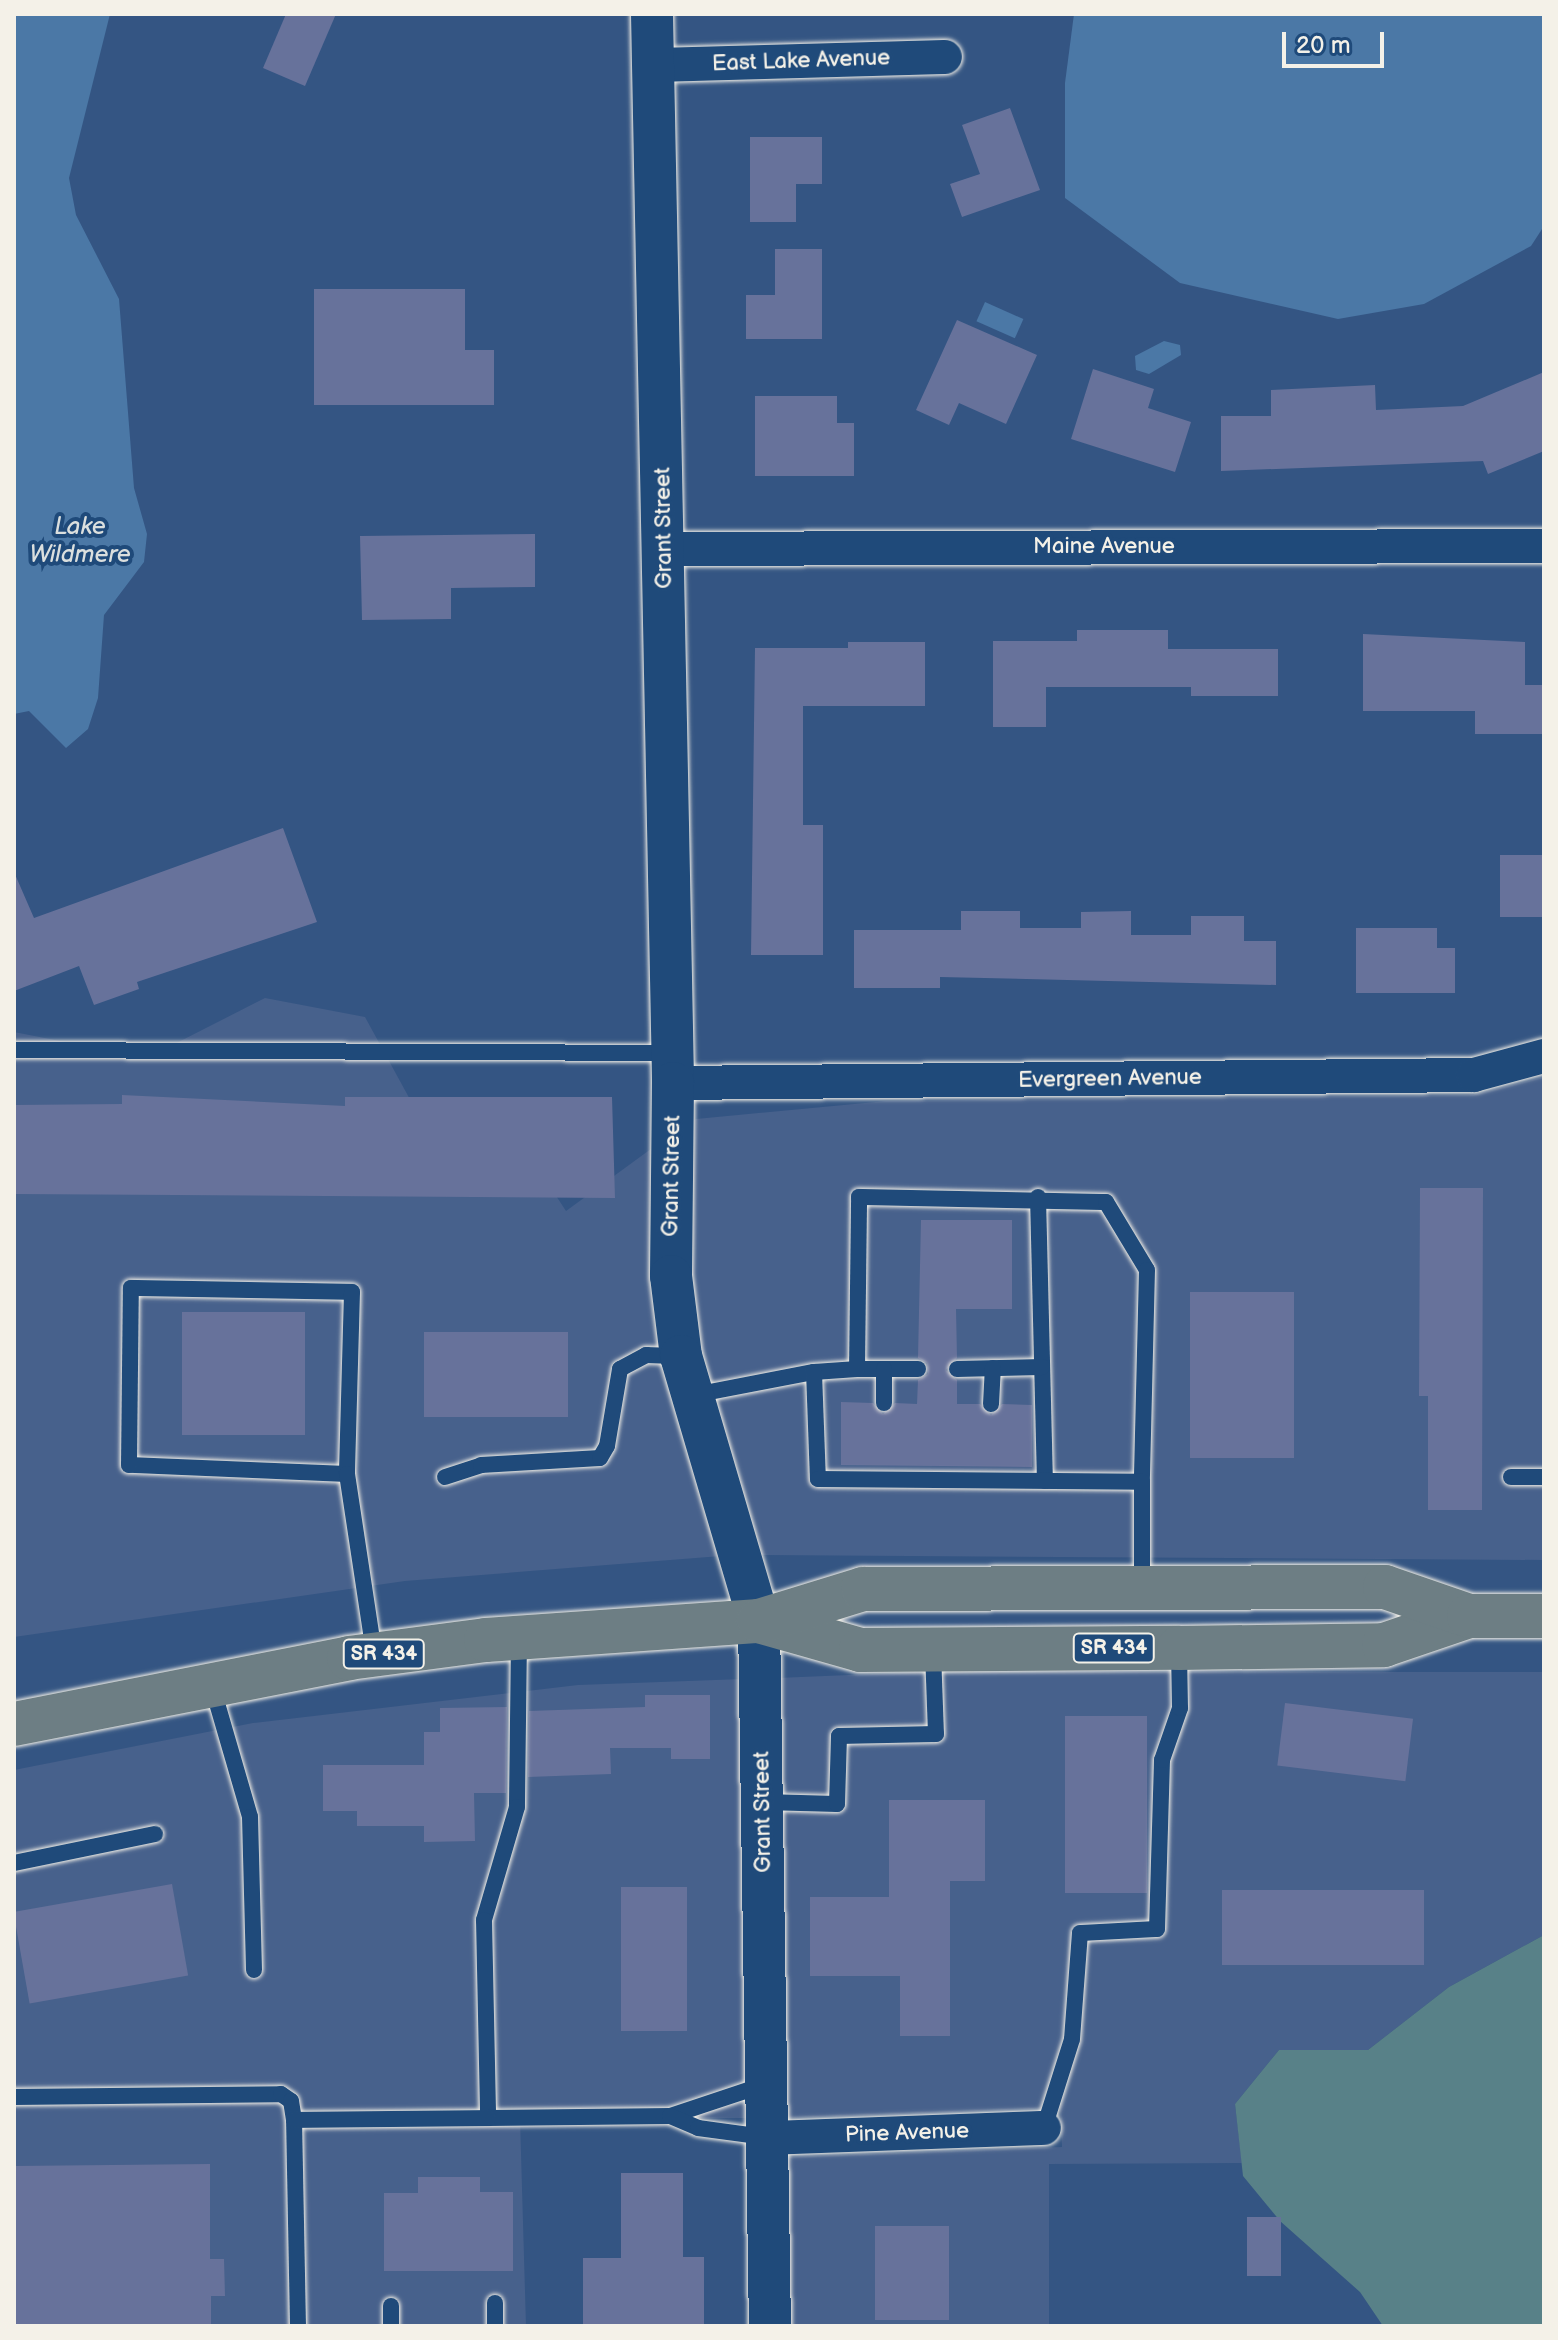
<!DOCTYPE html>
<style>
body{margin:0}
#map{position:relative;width:1558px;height:2340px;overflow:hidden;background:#345583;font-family:"Balsamiq Sans",sans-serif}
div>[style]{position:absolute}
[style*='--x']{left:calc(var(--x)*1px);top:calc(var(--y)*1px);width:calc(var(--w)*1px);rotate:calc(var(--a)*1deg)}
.built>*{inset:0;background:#47618c}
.green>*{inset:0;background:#588188}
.water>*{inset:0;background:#4b78a6;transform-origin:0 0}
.building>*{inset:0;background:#67729b;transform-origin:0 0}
.roads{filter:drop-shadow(0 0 2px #f4f1e8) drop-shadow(0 0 2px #f4f1e8)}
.service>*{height:16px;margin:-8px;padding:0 8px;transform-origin:8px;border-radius:8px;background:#1f4a7a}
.minor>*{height:34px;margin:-17px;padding:0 17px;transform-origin:17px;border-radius:17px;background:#1f4a7a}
.tertiary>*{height:42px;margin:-21px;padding:0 21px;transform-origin:21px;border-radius:21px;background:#1f4a7a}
.primary>*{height:44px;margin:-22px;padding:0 22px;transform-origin:22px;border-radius:22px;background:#6d7e84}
span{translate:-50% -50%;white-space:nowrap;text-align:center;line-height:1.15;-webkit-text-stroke:8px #1f4a7a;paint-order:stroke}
.shield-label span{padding:2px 6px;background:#1f4a7a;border:2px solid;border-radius:6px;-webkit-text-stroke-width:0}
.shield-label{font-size:20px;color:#f4f1e8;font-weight:700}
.street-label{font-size:22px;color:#f4f1e8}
.water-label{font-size:24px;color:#dbdfde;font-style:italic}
.frame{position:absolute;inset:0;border:16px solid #f4f1e8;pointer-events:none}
.scale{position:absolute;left:1282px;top:32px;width:102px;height:36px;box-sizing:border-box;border:4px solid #f4f1e8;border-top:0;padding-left:10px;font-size:24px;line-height:28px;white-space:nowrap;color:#f4f1e8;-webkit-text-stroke:6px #1f4a7a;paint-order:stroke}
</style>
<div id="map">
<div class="built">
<i style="clip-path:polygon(265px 998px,365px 1017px,424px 1125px,492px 1098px,566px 1211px,655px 1146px,721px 1556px,405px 1581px,14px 1637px,14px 1032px,147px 1058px)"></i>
<i style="clip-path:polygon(1544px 1077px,1544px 1560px,758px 1555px,698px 1352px,689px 1274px,690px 1123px,696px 1119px,886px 1101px,1473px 1095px)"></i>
<i style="clip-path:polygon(921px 1672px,1544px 1672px,1544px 1935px,1449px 1987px,1368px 2050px,1279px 2050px,1235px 2104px,1242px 2163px,1049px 2164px,1049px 2326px,787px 2326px,787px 2157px,1062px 2147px,1060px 2108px,786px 2118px,777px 1678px)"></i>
<i style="clip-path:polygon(743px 1679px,752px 2118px,520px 2118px,526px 2326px,14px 2326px,14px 1770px,253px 1723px,578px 1685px)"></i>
</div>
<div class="green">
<i style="clip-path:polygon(1544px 1935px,1544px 2326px,1383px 2326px,1360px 2292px,1280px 2221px,1243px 2176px,1235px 2104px,1279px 2050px,1368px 2050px,1449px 1987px)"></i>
</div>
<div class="water">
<i style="clip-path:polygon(14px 14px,110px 14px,69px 178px,76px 215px,119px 299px,134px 488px,147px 534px,144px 562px,104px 615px,98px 698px,88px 729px,66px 748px,29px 711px,14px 714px)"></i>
<i style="clip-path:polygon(1074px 14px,1544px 14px,1544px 226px,1531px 246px,1424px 304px,1338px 319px,1180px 283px,1065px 198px,1065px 83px)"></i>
<i style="left:985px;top:302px;width:42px;height:21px;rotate:24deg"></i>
<i style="clip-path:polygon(1164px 341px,1180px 345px,1181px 355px,1149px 374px,1136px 370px,1135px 356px)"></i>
</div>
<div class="building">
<i style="clip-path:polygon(286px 14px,336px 14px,305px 86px,263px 68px)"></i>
<i style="clip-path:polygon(1010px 108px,1040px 190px,962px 217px,950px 184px,980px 174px,962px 125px)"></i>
<i style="clip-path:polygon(750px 137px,822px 137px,822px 184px,796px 184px,796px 222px,750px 222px)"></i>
<i style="clip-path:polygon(775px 249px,822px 249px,822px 339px,746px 339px,746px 295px,775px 295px)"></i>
<i style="clip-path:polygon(314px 289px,465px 289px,465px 350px,494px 350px,494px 405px,314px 405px)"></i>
<i style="clip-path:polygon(957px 320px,1037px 355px,1006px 424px,959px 403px,949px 425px,916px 410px)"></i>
<i style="clip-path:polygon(1093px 369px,1154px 389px,1148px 408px,1191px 422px,1175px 472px,1071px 439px)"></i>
<i style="clip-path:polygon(1544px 372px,1544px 451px,1488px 474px,1483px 461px,1221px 471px,1221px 416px,1271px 416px,1271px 390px,1375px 385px,1376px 410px,1463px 406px)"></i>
<i style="clip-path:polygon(755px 396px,837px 396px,837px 423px,854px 423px,854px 476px,755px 476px)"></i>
<i style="clip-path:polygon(535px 534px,535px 587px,451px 588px,451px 619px,362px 620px,360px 536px)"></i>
<i style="clip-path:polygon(1077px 630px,1168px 630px,1168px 649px,1278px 649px,1278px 696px,1191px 696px,1191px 687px,1046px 687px,1046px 727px,993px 727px,993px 641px,1077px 641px)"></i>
<i style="clip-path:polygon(1363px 634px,1525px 642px,1525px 685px,1544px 685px,1544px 734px,1475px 734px,1475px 711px,1363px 711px)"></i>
<i style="clip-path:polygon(848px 642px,925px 642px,925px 706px,803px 706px,803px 825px,823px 825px,823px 955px,751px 955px,755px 648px,848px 648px)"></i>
<i style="clip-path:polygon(283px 828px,317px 922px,137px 982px,139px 989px,94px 1005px,79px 966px,14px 991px,14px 872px,34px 918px)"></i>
<i style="left:1544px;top:855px;width:62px;height:44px;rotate:90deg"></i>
<i style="clip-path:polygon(961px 911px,1020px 911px,1020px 928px,1081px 928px,1081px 912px,1131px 911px,1131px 935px,1191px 935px,1191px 916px,1244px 916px,1244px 941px,1276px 941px,1276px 985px,940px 977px,940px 988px,854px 988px,854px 930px,961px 930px)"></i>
<i style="clip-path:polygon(1356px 928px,1437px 928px,1437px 948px,1455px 948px,1455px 993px,1356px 993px)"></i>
<i style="clip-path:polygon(122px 1095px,345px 1106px,345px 1097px,612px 1097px,615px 1198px,14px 1194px,14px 1105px,122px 1104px)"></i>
<i style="clip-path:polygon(1420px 1188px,1483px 1188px,1482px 1510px,1428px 1510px,1428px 1396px,1419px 1396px)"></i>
<i style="clip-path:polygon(921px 1220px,1012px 1220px,1012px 1309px,956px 1309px,957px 1358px,946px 1370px,957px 1380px,957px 1404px,980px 1404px,991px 1415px,1002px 1404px,1032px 1405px,1032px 1467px,841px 1465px,841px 1402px,873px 1403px,883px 1414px,895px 1403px,917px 1404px,918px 1380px,928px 1374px,927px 1363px,918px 1358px)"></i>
<i style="left:1190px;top:1292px;width:104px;height:166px"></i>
<i style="left:182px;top:1312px;width:123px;height:123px"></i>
<i style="left:424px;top:1332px;width:144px;height:85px"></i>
<i style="clip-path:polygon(645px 1695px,710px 1695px,710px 1759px,671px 1759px,671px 1748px,610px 1748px,611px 1774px,528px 1777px,529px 1711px,645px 1707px)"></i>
<i style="left:1285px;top:1703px;width:129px;height:63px;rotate:7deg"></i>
<i style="clip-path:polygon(507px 1707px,506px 1793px,474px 1793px,475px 1841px,424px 1842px,424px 1826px,357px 1826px,357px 1811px,323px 1811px,323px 1765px,424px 1765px,424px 1732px,440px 1732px,440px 1708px)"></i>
<i style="left:1065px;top:1716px;width:82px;height:177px"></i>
<i style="clip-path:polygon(889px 1800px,985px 1800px,985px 1881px,950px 1881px,950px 2036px,900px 2036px,900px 1976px,810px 1976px,810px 1897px,889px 1897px)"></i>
<i style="left:172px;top:1884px;width:93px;height:161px;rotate:80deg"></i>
<i style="left:621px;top:1887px;width:66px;height:144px"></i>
<i style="left:1222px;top:1890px;width:202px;height:75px"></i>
<i style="clip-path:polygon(210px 2164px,210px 2259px,224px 2259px,225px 2296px,211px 2296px,211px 2326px,14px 2326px,14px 2166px)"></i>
<i style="clip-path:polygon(621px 2173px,683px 2173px,683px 2257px,704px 2257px,704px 2326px,583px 2325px,583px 2258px,621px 2258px)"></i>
<i style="clip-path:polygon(418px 2177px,480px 2177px,480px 2192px,513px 2192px,513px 2271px,384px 2271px,384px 2193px,418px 2193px)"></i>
<i style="left:1247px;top:2217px;width:34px;height:59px"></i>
<i style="left:875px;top:2226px;width:74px;height:94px"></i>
</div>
<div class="roads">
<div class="service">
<i style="--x:14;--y:1050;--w:657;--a:0.26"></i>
<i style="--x:1038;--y:1197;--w:284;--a:88.6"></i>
<i style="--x:857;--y:1369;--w:61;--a:0"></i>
<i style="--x:884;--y:1369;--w:34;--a:90"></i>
<i style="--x:957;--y:1369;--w:85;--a:-1.3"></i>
<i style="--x:814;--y:1372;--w:43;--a:-4"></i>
<i style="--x:857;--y:1369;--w:172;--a:-89.3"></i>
<i style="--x:859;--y:1197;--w:247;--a:1.2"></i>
<i style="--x:1106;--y:1202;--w:79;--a:58.9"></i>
<i style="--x:1147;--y:1270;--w:212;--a:91.4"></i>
<i style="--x:694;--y:1395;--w:122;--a:-10.9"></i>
<i style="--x:814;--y:1372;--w:107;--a:87.9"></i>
<i style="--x:818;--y:1479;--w:324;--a:0.5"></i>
<i style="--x:1142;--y:1482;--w:103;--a:90"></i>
<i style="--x:991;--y:1404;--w:36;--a:-87"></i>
<i style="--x:347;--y:1474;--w:218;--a:-177.6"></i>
<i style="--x:129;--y:1465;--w:177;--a:-89.4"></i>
<i style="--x:131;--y:1288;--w:221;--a:1"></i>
<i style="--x:352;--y:1292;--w:182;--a:91.6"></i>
<i style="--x:347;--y:1474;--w:181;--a:81.4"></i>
<i style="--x:445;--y:1477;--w:38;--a:-18"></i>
<i style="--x:481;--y:1465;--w:119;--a:-3.4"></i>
<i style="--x:600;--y:1458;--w:14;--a:-60"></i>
<i style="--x:607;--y:1446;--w:78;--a:-80.4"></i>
<i style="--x:620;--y:1369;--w:30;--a:-28"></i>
<i style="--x:646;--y:1355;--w:34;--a:2"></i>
<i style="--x:1511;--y:1477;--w:33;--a:0"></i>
<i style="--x:519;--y:1639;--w:168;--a:90.7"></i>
<i style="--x:517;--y:1807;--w:118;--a:106.3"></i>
<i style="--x:484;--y:1920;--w:198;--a:88.8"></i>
<i style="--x:488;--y:2118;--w:182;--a:-0.6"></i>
<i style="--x:670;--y:2116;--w:101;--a:-18.4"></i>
<i style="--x:212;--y:1686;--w:136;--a:73.8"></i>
<i style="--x:250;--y:1817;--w:153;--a:88.5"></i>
<i style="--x:764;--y:1802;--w:73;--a:1.6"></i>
<i style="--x:837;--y:1804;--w:68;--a:-88.3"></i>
<i style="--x:839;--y:1736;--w:97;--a:-1.2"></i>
<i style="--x:936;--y:1734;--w:83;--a:-92.1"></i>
<i style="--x:14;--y:1863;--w:144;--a:-11.6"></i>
<i style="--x:14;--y:2097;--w:267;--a:-0.6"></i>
<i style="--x:281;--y:2094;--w:12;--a:35"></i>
<i style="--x:291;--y:2101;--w:19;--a:81"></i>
<i style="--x:670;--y:2116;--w:30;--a:23"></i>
<i style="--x:698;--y:2128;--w:68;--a:7.7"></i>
<i style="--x:1044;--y:2128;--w:93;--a:-72.5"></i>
<i style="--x:1072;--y:2039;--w:106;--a:-85.7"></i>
<i style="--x:1080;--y:1933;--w:77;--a:-3"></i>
<i style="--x:1157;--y:1929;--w:169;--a:-88.3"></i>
<i style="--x:1162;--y:1760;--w:55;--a:-70.9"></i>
<i style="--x:1180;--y:1708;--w:59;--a:-91"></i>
<i style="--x:495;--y:2303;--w:23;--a:90"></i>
<i style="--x:391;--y:2306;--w:20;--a:90"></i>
<i style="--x:298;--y:2326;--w:206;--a:-91.1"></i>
<i style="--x:294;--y:2120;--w:194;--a:-0.6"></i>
</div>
<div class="minor">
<i style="--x:656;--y:65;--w:289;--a:-1.6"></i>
<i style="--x:664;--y:549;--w:880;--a:-0.2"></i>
<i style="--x:673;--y:1083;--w:801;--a:-0.57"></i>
<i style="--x:1474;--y:1075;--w:73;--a:-15.2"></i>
<i style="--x:769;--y:2138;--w:275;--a:-2.1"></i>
</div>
<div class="tertiary">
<i style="--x:652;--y:14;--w:1069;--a:88.87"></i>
<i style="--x:673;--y:1083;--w:193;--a:90.6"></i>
<i style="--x:671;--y:1276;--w:81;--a:82.9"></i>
<i style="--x:681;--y:1356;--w:276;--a:73.6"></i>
<i style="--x:759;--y:1621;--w:705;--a:89.11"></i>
</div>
<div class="primary">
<i style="--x:759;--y:1621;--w:106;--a:15.9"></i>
<i style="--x:861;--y:1650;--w:318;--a:-0.4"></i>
<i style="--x:1179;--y:1648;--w:205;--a:-0.8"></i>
<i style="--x:1384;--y:1645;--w:90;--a:-18.8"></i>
<i style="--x:14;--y:1724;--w:341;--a:-11.1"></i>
<i style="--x:349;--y:1658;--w:138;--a:-7.5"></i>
<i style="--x:486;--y:1640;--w:274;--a:-4"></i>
<i style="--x:759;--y:1621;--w:109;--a:-17.1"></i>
<i style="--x:863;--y:1589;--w:522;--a:-0.22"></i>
<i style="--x:1385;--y:1587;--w:89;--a:19"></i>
<i style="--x:1469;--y:1616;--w:75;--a:0"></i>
</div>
</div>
<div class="shield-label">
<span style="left:1114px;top:1648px">SR 434</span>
<span style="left:384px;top:1654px">SR 434</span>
</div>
<div class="street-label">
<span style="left:801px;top:61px;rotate:-2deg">East Lake Avenue</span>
<span style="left:664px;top:528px;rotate:-91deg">Grant Street</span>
<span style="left:1104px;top:547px">Maine Avenue</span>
<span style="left:1110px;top:1079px;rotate:-1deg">Evergreen Avenue</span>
<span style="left:672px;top:1176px;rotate:-89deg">Grant Street</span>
<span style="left:763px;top:1812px;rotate:-91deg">Grant Street</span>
<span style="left:907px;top:2133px;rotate:-2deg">Pine Avenue</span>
</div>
<div class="water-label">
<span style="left:80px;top:541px">Lake<br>Wildmere</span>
</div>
<div class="frame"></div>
<div class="scale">20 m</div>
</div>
